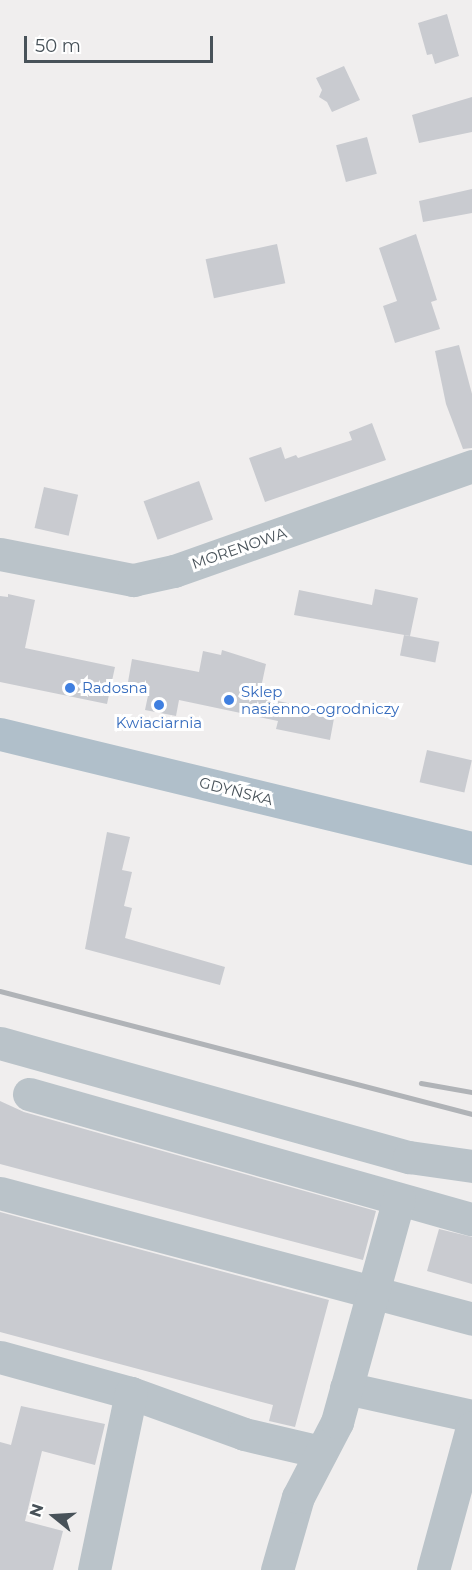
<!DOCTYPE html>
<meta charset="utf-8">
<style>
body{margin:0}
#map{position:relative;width:472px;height:1570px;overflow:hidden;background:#f0eeee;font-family:Montserrat,sans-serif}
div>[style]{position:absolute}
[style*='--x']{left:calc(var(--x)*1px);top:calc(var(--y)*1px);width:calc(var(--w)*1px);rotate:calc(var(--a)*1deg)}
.building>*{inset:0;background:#c9cbd0;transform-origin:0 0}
.minor>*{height:33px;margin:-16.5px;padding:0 16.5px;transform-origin:16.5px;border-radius:16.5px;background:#bac3c9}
.major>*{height:33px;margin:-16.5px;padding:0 16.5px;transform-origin:16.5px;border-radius:16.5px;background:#b0bfca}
.rail>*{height:4.5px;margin:-2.25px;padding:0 2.25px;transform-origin:2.25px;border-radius:2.25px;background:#b0b3b7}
.dots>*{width:16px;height:16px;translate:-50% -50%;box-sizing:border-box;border:3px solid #fff;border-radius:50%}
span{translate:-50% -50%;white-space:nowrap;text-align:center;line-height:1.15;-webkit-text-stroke:6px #fff;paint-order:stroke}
.street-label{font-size:15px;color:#485259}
.shop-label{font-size:15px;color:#366cbe}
.left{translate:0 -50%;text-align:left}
.north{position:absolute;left:24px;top:1486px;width:60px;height:60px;-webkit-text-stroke:4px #fff;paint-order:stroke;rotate:288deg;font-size:16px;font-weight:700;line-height:24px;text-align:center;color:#485259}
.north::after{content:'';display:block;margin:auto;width:21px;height:27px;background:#485259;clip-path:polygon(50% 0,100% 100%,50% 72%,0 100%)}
.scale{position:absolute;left:24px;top:36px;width:189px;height:27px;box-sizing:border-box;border:3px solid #485259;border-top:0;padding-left:8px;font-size:18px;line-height:21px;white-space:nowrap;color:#485259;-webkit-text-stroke:4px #fff;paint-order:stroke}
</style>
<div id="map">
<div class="building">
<i style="clip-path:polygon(447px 14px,459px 56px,435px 64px,432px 54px,427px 55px,418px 23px)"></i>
<i style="clip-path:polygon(344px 66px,360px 100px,332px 112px,327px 102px,319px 97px,322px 90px,316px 78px)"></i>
<i style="clip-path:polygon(472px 97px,472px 132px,419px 143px,412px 115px)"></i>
<i style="left:367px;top:137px;width:38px;height:32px;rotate:75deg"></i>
<i style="clip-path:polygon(472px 189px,472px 213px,423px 222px,419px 201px)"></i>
<i style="clip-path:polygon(416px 234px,437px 300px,431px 302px,440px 329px,395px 343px,383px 306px,397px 301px,379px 248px)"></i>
<i style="left:277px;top:244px;width:40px;height:73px;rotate:78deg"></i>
<i style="clip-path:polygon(459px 345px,472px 394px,472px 448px,463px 449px,446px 404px,435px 351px)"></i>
<i style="clip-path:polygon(372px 423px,386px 460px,265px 502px,249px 458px,281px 447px,285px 459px,296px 455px,298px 458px,352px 440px,349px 432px)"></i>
<i style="left:199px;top:481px;width:41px;height:59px;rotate:70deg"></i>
<i style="left:44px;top:487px;width:35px;height:42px;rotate:13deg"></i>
<i style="clip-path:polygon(375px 589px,418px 598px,410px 636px,294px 615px,299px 590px,372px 605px)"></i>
<i style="clip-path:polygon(8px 594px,35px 600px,25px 648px,115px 667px,107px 704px,0 682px,0 596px,8px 597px)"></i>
<i style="left:404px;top:635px;width:36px;height:21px;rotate:11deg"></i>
<i style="clip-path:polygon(222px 650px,266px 664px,259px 697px,335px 713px,330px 740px,276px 729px,278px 721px,179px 700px,176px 716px,145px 710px,150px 686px,128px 682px,132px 659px,199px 672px,203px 651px,221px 655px)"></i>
<i style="left:427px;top:750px;width:46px;height:33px;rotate:13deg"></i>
<i style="clip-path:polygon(107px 832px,130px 837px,122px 870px,132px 872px,124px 906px,132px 908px,125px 938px,225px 967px,220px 985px,85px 949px)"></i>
<i style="clip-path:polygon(0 1101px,24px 1112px,376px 1211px,363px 1260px,0 1164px)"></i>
<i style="clip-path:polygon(0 1212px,329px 1300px,295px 1427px,269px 1421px,273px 1405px,0 1332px)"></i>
<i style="clip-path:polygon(439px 1229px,472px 1237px,472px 1284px,427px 1271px)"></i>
<i style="clip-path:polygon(21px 1406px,105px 1424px,95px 1465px,42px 1451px,25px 1521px,63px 1531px,53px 1570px,0 1570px,0 1442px,11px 1445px)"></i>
</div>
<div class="minor">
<i style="--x:0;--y:554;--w:136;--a:11.1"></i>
<i style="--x:133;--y:580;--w:42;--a:-12.4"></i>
<i style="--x:174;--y:571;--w:316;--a:-19.4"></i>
<i style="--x:0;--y:1043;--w:425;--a:15.6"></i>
<i style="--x:409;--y:1157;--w:64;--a:8.1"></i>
<i style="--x:29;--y:1094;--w:460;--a:15.8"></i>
<i style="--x:0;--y:1193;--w:489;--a:14.9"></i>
<i style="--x:0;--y:1357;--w:136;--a:15.4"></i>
<i style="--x:131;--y:1393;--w:120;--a:19.9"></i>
<i style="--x:244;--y:1434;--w:79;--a:13.2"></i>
<i style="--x:346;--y:1388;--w:129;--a:12.5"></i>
<i style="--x:94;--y:1570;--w:181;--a:-78.2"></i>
<i style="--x:277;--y:1570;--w:76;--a:-74"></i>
<i style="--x:298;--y:1497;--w:85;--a:-62.5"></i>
<i style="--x:337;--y:1422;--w:231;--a:-74.5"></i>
<i style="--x:433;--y:1570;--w:148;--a:-74.7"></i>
</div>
<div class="major">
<i style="--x:0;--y:734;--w:486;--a:13.6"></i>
</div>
<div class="rail">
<i style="--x:0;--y:991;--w:488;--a:14.6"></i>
<i style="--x:421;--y:1083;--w:52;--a:10"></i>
</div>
<div class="dots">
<i style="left:70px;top:688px;background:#3f7fe0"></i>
<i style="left:229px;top:700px;background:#3f7fe0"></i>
<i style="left:159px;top:705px;background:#3f7fe0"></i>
</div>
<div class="street-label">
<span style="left:239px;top:548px;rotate:-19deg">MORENOWA</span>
<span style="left:236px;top:791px;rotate:14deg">GDYŃSKA</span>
</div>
<div class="shop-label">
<span class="left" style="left:82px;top:688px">Radosna</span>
<span class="left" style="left:241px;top:700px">Sklep<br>nasienno-ogrodniczy</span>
<span style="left:159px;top:723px">Kwiaciarnia</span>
</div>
<div class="north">N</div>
<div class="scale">50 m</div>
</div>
